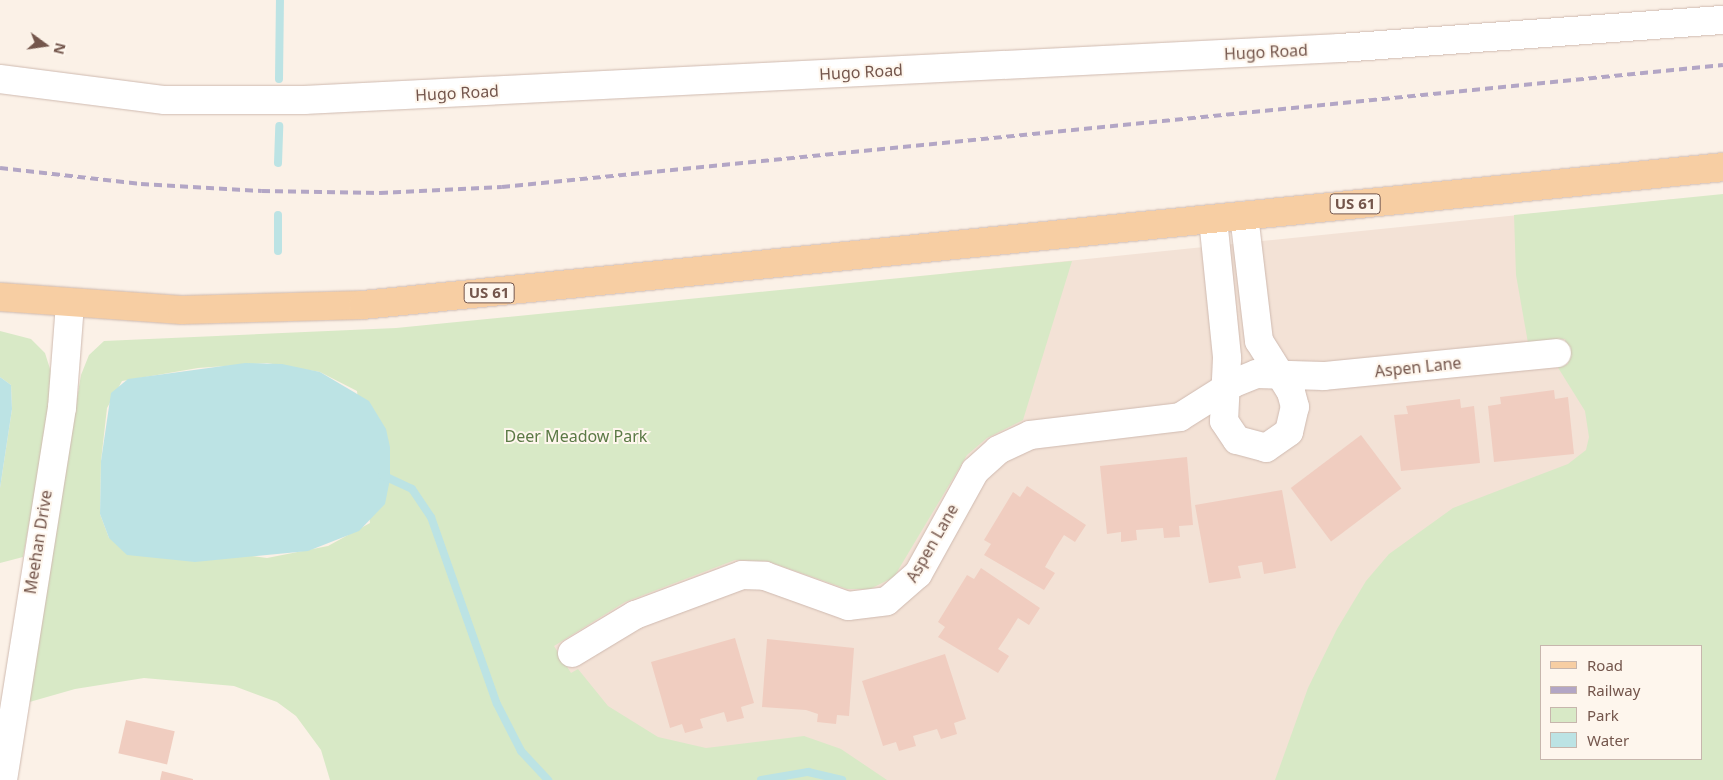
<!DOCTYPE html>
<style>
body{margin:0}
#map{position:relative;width:1723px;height:780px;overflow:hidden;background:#fbf1e7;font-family:"Noto Sans",sans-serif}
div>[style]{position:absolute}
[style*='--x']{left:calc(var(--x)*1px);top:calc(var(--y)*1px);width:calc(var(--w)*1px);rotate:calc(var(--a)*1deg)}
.residential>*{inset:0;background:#f3e2d6}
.green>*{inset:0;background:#d8e9c6}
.water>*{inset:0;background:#bce3e4}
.stream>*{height:8px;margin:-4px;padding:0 4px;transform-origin:4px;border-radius:4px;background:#bce3e4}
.building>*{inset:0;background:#f0cdc0;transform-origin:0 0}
.roads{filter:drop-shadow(0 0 1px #cfbab0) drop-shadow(0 0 1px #cfbab0)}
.minor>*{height:28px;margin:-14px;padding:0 14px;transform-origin:14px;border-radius:14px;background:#fff}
.major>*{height:28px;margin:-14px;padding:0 14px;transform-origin:14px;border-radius:14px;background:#f7cea3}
.rail>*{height:4px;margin-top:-2px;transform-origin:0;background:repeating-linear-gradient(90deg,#b3a6c5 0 8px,transparent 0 13px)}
span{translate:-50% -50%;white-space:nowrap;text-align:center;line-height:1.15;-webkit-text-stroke:4px #fef6ed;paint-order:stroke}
.shield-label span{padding:1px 4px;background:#fef6ed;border:1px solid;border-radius:4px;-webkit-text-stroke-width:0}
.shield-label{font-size:15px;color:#74564c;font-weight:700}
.street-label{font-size:16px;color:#74564c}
.park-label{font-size:16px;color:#5b7945}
.legend{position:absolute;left:1540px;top:645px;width:162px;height:115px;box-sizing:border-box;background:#fef6ed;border:1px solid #c7b6ad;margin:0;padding:6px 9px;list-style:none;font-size:15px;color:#74564c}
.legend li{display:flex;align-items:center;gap:10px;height:25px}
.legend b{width:25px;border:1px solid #c7b6ad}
.north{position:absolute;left:20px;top:20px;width:50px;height:50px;-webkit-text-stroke:4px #fef6ed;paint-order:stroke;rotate:104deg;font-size:14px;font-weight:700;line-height:20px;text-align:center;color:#74564c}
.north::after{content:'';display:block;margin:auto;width:18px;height:22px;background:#74564c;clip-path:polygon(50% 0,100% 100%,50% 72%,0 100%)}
</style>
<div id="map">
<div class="residential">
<i style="clip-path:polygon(1676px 199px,1610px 462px,1350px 780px,659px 780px,521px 745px,566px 566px,949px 273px)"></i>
</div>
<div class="green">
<i style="clip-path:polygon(evenodd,1723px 194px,1723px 780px,1275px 780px,1308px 688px,1337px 629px,1366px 581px,1389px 554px,1453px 508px,1568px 464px,1586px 450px,1589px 437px,1585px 411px,1557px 366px,1568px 364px,1565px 339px,1528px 343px,1516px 275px,1514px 215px,1723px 194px,1542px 646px,1702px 646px,1702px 759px,1542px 759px,1542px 646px)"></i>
<i style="clip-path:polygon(evenodd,1072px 261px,1023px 420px,987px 438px,967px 455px,894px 577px,870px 589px,847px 589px,767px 561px,735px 560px,625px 602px,554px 646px,571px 673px,578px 669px,608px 706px,658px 737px,706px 748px,804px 736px,841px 749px,887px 780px,330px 780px,321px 750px,296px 716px,277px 702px,234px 686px,144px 678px,75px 689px,26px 703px,81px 375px,89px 355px,104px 341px,396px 328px,1072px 261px,267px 363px,320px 372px,357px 391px,370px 523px,328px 546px,267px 558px,109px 538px,100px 514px,101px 461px,107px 408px,122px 381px,198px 368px,267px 363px)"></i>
<i style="clip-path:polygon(0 331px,31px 339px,45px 353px,51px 372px,48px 422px,23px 557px,0 563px,0 488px,12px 409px,11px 385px,0 377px)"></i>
</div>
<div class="water">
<i style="clip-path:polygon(245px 363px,282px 364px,320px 372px,369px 401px,386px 429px,390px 447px,390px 479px,385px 504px,359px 531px,308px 551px,195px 562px,127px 555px,109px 538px,100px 514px,101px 461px,111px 393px,128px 379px)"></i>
<i style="clip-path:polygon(0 377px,11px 385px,12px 409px,0 488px)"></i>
</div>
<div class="stream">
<i style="--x:279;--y:79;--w:79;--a:-89.3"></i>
<i style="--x:278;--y:163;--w:37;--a:-88"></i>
<i style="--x:278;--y:215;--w:36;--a:90"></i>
<i style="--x:382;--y:475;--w:33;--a:25"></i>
<i style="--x:412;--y:489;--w:34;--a:56"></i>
<i style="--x:431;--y:517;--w:198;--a:70.6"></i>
<i style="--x:497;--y:704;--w:53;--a:62.9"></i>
<i style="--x:521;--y:751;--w:40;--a:47"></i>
<i style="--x:761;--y:780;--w:48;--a:-9.7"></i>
<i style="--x:808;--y:772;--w:35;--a:13"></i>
</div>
<div class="building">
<i style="clip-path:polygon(1554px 390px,1555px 399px,1568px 397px,1574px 454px,1494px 462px,1488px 406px,1501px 404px,1500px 397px)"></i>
<i style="clip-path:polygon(1460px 399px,1461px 408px,1474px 406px,1480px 463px,1401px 471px,1394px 415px,1408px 414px,1406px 406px)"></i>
<i style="left:1361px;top:435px;width:67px;height:88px;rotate:53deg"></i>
<i style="clip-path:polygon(1187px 457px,1193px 525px,1179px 526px,1180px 537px,1164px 538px,1163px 528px,1136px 530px,1137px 540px,1121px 542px,1121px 532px,1107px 534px,1100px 466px)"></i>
<i style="clip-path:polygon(1027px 486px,1086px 525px,1075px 542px,1064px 535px,1054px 551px,1045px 567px,1055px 573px,1044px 590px,984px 555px,991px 544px,984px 540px,1013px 492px,1020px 497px)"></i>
<i style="clip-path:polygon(1282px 490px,1296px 568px,1264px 574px,1262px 562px,1238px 566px,1241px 578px,1209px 583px,1195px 505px)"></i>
<i style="clip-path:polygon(981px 568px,1040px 608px,1029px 625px,1018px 618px,1008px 634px,998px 649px,1009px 656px,998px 673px,938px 637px,945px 627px,938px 622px,967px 575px,974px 579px)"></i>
<i style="clip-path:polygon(735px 638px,754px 703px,741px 707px,744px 718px,727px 722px,724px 712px,700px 719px,703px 728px,685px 733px,682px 724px,670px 728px,651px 662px)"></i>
<i style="clip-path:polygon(767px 639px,854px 648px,849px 716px,837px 715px,836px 724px,817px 722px,818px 714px,806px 710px,762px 707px)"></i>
<i style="clip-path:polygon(945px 654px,966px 719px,954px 723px,957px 734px,941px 739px,937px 729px,913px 736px,916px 746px,899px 751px,896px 742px,883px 746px,862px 681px)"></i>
<i style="left:126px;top:720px;width:50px;height:34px;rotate:13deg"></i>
<i style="clip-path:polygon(162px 771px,193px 779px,193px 780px,160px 780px)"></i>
</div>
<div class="roads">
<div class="minor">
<i style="--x:0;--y:79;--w:166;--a:7.3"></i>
<i style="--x:165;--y:100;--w:139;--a:0"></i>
<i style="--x:304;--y:100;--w:1037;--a:-2.87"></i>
<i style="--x:1340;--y:48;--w:384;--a:-4.2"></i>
<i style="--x:1213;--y:219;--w:140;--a:84.2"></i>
<i style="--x:1227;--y:358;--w:63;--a:92.7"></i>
<i style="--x:1224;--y:421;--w:23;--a:56"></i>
<i style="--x:1237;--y:440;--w:30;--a:15"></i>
<i style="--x:1266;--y:448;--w:28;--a:-35"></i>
<i style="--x:1289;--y:432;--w:26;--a:-77"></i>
<i style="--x:1295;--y:407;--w:16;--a:-105"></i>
<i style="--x:1291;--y:392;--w:60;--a:-122.1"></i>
<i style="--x:1259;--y:341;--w:126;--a:-96.8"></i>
<i style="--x:572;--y:653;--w:74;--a:-31.1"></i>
<i style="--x:635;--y:615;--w:114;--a:-20.5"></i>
<i style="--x:742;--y:575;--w:23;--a:2"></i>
<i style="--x:765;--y:576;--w:88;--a:19.9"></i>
<i style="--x:848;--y:606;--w:39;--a:-7"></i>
<i style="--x:887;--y:601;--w:41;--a:-41.1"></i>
<i style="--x:918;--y:574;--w:118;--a:-61"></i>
<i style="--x:975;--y:471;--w:31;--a:-42"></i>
<i style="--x:998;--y:450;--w:35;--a:-25"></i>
<i style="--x:1030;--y:435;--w:151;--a:-6.8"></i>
<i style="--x:1180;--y:417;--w:64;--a:-32.2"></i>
<i style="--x:1234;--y:383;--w:24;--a:-22"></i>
<i style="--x:1256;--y:374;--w:68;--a:1.7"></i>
<i style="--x:1324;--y:376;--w:234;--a:-5.6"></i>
<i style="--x:3;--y:780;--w:377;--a:-81"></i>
<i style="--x:62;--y:408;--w:104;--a:-85.6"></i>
</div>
<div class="major">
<i style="--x:0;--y:297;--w:182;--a:4.1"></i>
<i style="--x:182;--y:310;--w:181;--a:-1.6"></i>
<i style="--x:363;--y:305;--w:1367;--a:-5.79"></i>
</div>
</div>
<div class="rail">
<i style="--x:0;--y:168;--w:142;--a:6.5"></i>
<i style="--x:141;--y:184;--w:121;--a:3.3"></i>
<i style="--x:262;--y:191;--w:118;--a:1"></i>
<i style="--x:380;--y:193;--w:122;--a:-2.8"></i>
<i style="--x:502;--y:187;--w:1227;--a:-5.71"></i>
</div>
<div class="shield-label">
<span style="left:1355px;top:204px">US 61</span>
<span style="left:489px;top:293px">US 61</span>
</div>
<div class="street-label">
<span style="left:1266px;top:52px;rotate:-3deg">Hugo Road</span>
<span style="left:861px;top:72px;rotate:-3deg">Hugo Road</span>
<span style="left:457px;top:93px;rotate:-3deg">Hugo Road</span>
<span style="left:1418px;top:367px;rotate:-6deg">Aspen Lane</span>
<span style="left:38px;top:542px;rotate:-81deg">Meehan Drive</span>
<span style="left:932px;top:543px;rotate:-60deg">Aspen Lane</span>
</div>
<div class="park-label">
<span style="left:576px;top:436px">Deer Meadow Park</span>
</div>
<ul class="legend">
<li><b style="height:6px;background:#f7cea3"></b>Road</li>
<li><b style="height:6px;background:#b3a6c5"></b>Railway</li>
<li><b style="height:14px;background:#d8e9c6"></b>Park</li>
<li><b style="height:14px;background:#bce3e4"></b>Water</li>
</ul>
<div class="north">N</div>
</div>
